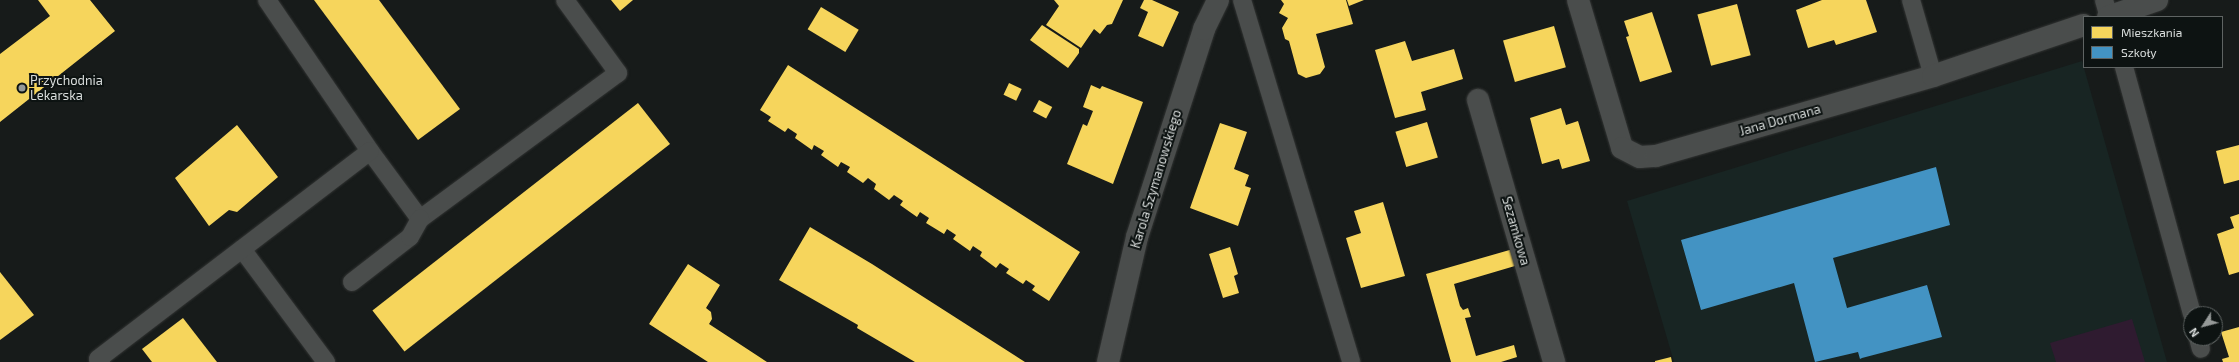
<!DOCTYPE html>
<meta charset="utf-8">
<style>
body{margin:0}
#map{position:relative;width:2239px;height:362px;overflow:hidden;background:#171b1a;font-family:"Exo 2",sans-serif}
div>[style]{position:absolute}
[style*='--x']{left:calc(var(--x)*1px);top:calc(var(--y)*1px);width:calc(var(--w)*1px);rotate:calc(var(--a)*1deg)}
.built>*{inset:0;background:#182523}
.green>*{inset:0;background:#2f1b30}
.homes>*{inset:0;background:#f6d55c;transform-origin:0 0}
.schools>*{inset:0;background:#4393c3}
.roads{filter:drop-shadow(0 0 1px #323433) drop-shadow(0 0 1px #323433)}
.service>*{height:18px;margin:-9px;padding:0 9px;transform-origin:9px;border-radius:9px;background:#4a4d4c}
.minor>*{height:22px;margin:-11px;padding:0 11px;transform-origin:11px;border-radius:11px;background:#4a4d4c}
.dots>*{width:11px;height:11px;translate:-50% -50%;box-sizing:border-box;border:2px solid #0d1312;border-radius:50%}
span{translate:-50% -50%;white-space:nowrap;text-align:center;line-height:1.15;-webkit-text-stroke:4px #0d1312;paint-order:stroke}
.poi-label{font-size:13px;color:#d9dddc}
.left{translate:0 -50%;text-align:left}
.street-label{font-size:13px;color:#d9dddc}
.legend{position:absolute;left:2083px;top:16px;width:140px;height:52px;box-sizing:border-box;background:#0d1312;border:1px solid #5f6463;margin:0;padding:5px 7px;list-style:none;font-size:12px;color:#d9dddc}
.legend li{display:flex;align-items:center;gap:8px;height:20px}
.legend b{width:20px;border:1px solid #5f6463}
.north{position:absolute;left:2183px;top:306px;width:40px;height:40px;box-sizing:border-box;background:#0d1312;border:1px solid #5f6463;border-radius:50%;rotate:234deg;font-size:11px;font-weight:700;line-height:16px;text-align:center;color:#d9dddc}
.north::after{content:'';display:block;margin:auto;width:14px;height:18px;background:#959998;clip-path:polygon(50% 0,100% 100%,50% 72%,0 100%)}
</style>
<div id="map">
<div class="built">
<i style="clip-path:polygon(2082px 61px,2167px 362px,1674px 362px,1627px 201px)"></i>
</div>
<div class="green">
<i style="clip-path:polygon(2132px 319px,2145px 362px,2056px 362px,2050px 343px)"></i>
</div>
<div class="homes">
<i style="clip-path:polygon(38px 0,90px 0,115px 31px,0 122px,0 54px,50px 16px)"></i>
<i style="clip-path:polygon(314px 0,379px 0,460px 109px,418px 140px)"></i>
<i style="clip-path:polygon(611px 0,633px 0,620px 11px)"></i>
<i style="clip-path:polygon(1054px 0,1123px 0,1112px 24px,1107px 25px,1100px 34px,1094px 29px,1081px 48px,1046px 25px,1059px 6px)"></i>
<i style="clip-path:polygon(1144px 0,1152px 0,1179px 12px,1163px 47px,1138px 36px,1148px 12px,1140px 8px)"></i>
<i style="clip-path:polygon(1281px 0,1346px 0,1353px 24px,1316px 34px,1325px 67px,1320px 74px,1306px 78px,1298px 74px,1289px 41px,1285px 39px,1282px 28px,1288px 18px,1279px 13px,1284px 4px)"></i>
<i style="clip-path:polygon(1347px 0,1364px 0,1349px 6px)"></i>
<i style="clip-path:polygon(1822px 0,1866px 0,1877px 32px,1836px 45px,1834px 40px,1808px 48px,1796px 10px)"></i>
<i style="left:1737px;top:4px;width:53px;height:41px;rotate:75deg"></i>
<i style="left:821px;top:7px;width:44px;height:26px;rotate:31deg"></i>
<i style="clip-path:polygon(1652px 12px,1672px 72px,1640px 82px,1626px 37px,1629px 36px,1624px 21px)"></i>
<i style="clip-path:polygon(1042px 25px,1079px 49px,1079px 53px,1068px 68px,1030px 40px)"></i>
<i style="left:1554px;top:26px;width:43px;height:53px;rotate:74deg"></i>
<i style="clip-path:polygon(1405px 41px,1412px 61px,1454px 49px,1463px 79px,1421px 92px,1426px 110px,1395px 118px,1375px 50px)"></i>
<i style="clip-path:polygon(788px 65px,1080px 252px,1049px 301px,1032px 290px,1035px 286px,1026px 280px,1023px 284px,1006px 273px,1009px 269px,1000px 263px,996px 268px,980px 256px,982px 252px,973px 246px,970px 251px,953px 239px,956px 235px,947px 229px,944px 234px,926px 223px,929px 218px,920px 212px,917px 217px,900px 205px,903px 201px,894px 195px,889px 200px,874px 189px,876px 184px,868px 178px,863px 183px,847px 172px,850px 167px,841px 162px,838px 167px,821px 155px,824px 151px,814px 145px,812px 150px,795px 138px,797px 134px,788px 128px,785px 132px,768px 121px,771px 117px,760px 110px)"></i>
<i style="left:1009px;top:83px;width:14px;height:13px;rotate:25deg"></i>
<i style="clip-path:polygon(1091px 85px,1100px 89px,1102px 86px,1143px 102px,1113px 184px,1067px 164px,1083px 124px,1087px 126px,1093px 111px,1083px 107px)"></i>
<i style="left:1039px;top:100px;width:15px;height:13px;rotate:28deg"></i>
<i style="left:638px;top:103px;width:52px;height:337px;rotate:52deg"></i>
<i style="clip-path:polygon(1561px 108px,1566px 125px,1578px 121px,1590px 161px,1562px 169px,1559px 159px,1542px 164px,1530px 118px)"></i>
<i style="left:1427px;top:122px;width:37px;height:33px;rotate:73deg"></i>
<i style="clip-path:polygon(1220px 123px,1247px 132px,1234px 169px,1249px 175px,1245px 186px,1251px 188px,1238px 226px,1190px 208px)"></i>
<i style="clip-path:polygon(237px 125px,278px 177px,237px 212px,229px 210px,209px 226px,175px 178px)"></i>
<i style="clip-path:polygon(2239px 145px,2239px 180px,2224px 184px,2216px 151px)"></i>
<i style="clip-path:polygon(1383px 202px,1405px 276px,1361px 288px,1346px 238px,1361px 233px,1354px 211px)"></i>
<i style="clip-path:polygon(2239px 214px,2239px 272px,2229px 275px,2217px 234px,2234px 228px,2230px 217px)"></i>
<i style="clip-path:polygon(810px 227px,872px 264px,1025px 362px,915px 362px,857px 328px,858px 325px,779px 280px)"></i>
<i style="clip-path:polygon(1230px 247px,1238px 274px,1234px 276px,1239px 293px,1223px 298px,1209px 254px)"></i>
<i style="clip-path:polygon(1520px 247px,1525px 263px,1454px 284px,1460px 306px,1463px 310px,1468px 308px,1471px 317px,1465px 318px,1476px 356px,1514px 345px,1517px 357px,1501px 362px,1451px 362px,1426px 274px)"></i>
<i style="clip-path:polygon(688px 264px,720px 285px,706px 308px,711px 312px,712px 319px,709px 324px,767px 362px,708px 362px,649px 324px)"></i>
<i style="clip-path:polygon(0 272px,34px 315px,0 340px)"></i>
<i style="clip-path:polygon(183px 318px,217px 362px,152px 362px,142px 349px)"></i>
<i style="clip-path:polygon(2239px 327px,2239px 362px,2223px 362px,2222px 359px,2229px 357px,2221px 332px)"></i>
<i style="clip-path:polygon(1671px 357px,1672px 362px,1655px 362px,1655px 361px)"></i>
</div>
<div class="schools">
<i style="clip-path:polygon(1936px 167px,1950px 225px,1833px 258px,1847px 308px,1927px 285px,1942px 337px,1862px 358px,1860px 359px,1858px 352px,1815px 362px,1794px 283px,1701px 310px,1681px 240px)"></i>
</div>
<div class="roads">
<div class="service">
<i style="--x:267;--y:0;--w:183;--a:55.7"></i>
<i style="--x:370;--y:151;--w:84;--a:53.7"></i>
<i style="--x:420;--y:219;--w:246;--a:-36.4"></i>
<i style="--x:618;--y:73;--w:90;--a:-126"></i>
<i style="--x:1242;--y:0;--w:378;--a:73.2"></i>
<i style="--x:1911;--y:0;--w:79;--a:73.9"></i>
<i style="--x:2104;--y:0;--w:18;--a:74"></i>
<i style="--x:2124;--y:67;--w:256;--a:74.6"></i>
<i style="--x:242;--y:249;--w:141;--a:53.4"></i>
<i style="--x:352;--y:282;--w:73;--a:-37.8"></i>
<i style="--x:410;--y:237;--w:21;--a:-61"></i>
<i style="--x:2198;--y:338;--w:11;--a:75"></i>
<i style="--x:101;--y:362;--w:4;--a:-135"></i>
<i style="--x:98;--y:359;--w:342;--a:-37.4"></i>
</div>
<div class="minor">
<i style="--x:1578;--y:0;--w:154;--a:73.4"></i>
<i style="--x:1622;--y:148;--w:20;--a:27"></i>
<i style="--x:1640;--y:157;--w:16;--a:-4"></i>
<i style="--x:1656;--y:156;--w:288;--a:-16.1"></i>
<i style="--x:1933;--y:76;--w:159;--a:-18.7"></i>
<i style="--x:2108;--y:17;--w:52;--a:-19.1"></i>
<i style="--x:1478;--y:100;--w:273;--a:73.8"></i>
<i style="--x:1108;--y:362;--w:128;--a:-76.9"></i>
<i style="--x:1137;--y:237;--w:219;--a:-72.1"></i>
<i style="--x:1204;--y:29;--w:32;--a:-64"></i>
</div>
</div>
<div class="dots">
<i style="left:22px;top:88px;background:#959998"></i>
</div>
<div class="poi-label">
<span class="left" style="left:30px;top:88px">Przychodnia<br>Lekarska</span>
</div>
<div class="street-label">
<span style="left:1780px;top:120px;rotate:-16deg">Jana Dormana</span>
<span style="left:1156px;top:179px;rotate:-73deg">Karola Szymanowskiego</span>
<span style="left:1516px;top:231px;rotate:74deg">Sezamkowa</span>
</div>
<ul class="legend">
<li><b style="height:11px;background:#f6d55c"></b>Mieszkania</li>
<li><b style="height:11px;background:#4393c3"></b>Szkoły</li>
</ul>
<div class="north">N</div>
</div>
